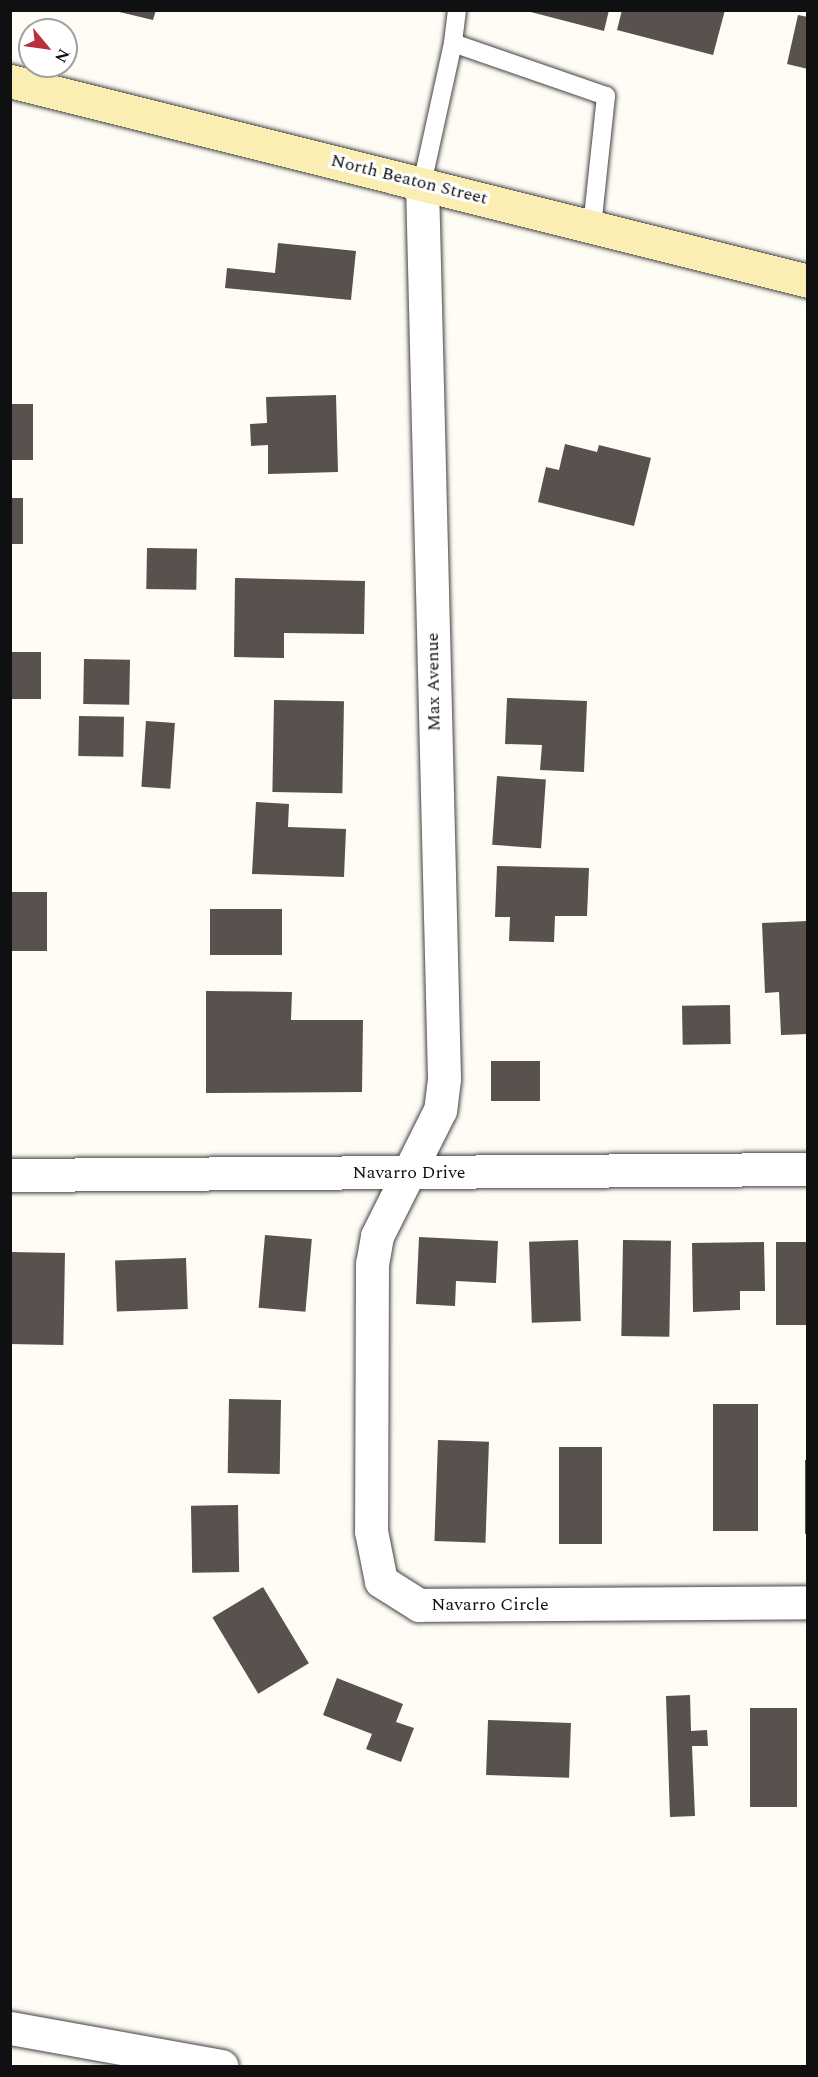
<!DOCTYPE html>
<style>
body{margin:0}
#map{position:relative;width:818px;height:2077px;overflow:hidden;background:#fefcf4;font-family:Spectral,serif}
div>[style]{position:absolute}
[style*='--x']{left:calc(var(--x)*1px);top:calc(var(--y)*1px);width:calc(var(--w)*1px);rotate:calc(var(--a)*1deg)}
.building>*{inset:0;background:#58514d;transform-origin:0 0}
.roads{filter:drop-shadow(0 0 2px #434343) drop-shadow(0 0 2px #434343)}
.lane>*{height:18px;margin:-9px;padding:0 9px;transform-origin:9px;border-radius:9px;background:#fff}
.street>*{height:33px;margin:-16.5px;padding:0 16.5px;transform-origin:16.5px;border-radius:16.5px;background:#fff}
.secondary>*{height:33px;margin:-16.5px;padding:0 16.5px;transform-origin:16.5px;border-radius:16.5px;background:#faeeb3}
span{translate:-50% -50%;white-space:nowrap;text-align:center;line-height:1.15;-webkit-text-stroke:6px #fff;paint-order:stroke}
.street-label{font-size:18px;color:#101010}
.frame{position:absolute;inset:0;border:12px solid #101010;pointer-events:none}
.north{position:absolute;left:18px;top:18px;width:60px;height:60px;box-sizing:border-box;background:#fff;border:2px solid #9f9f9f;border-radius:50%;rotate:119deg;font-size:16px;font-weight:700;line-height:24px;text-align:center;color:#101010}
.north::after{content:'';display:block;margin:auto;width:21px;height:27px;background:#ba2f3d;clip-path:polygon(50% 0,100% 100%,50% 72%,0 100%)}
</style>
<div id="map">
<div class="building">
<i style="clip-path:polygon(111px 10px,156px 10px,153px 20px)"></i>
<i style="clip-path:polygon(523px 10px,609px 10px,604px 31px)"></i>
<i style="clip-path:polygon(622px 10px,725px 10px,713px 55px,617px 30px)"></i>
<i style="clip-path:polygon(798px 15px,808px 17px,808px 69px,787px 64px)"></i>
<i style="clip-path:polygon(278px 243px,356px 251px,351px 300px,225px 288px,227px 268px,275px 273px)"></i>
<i style="clip-path:polygon(336px 395px,338px 472px,268px 474px,268px 445px,251px 446px,250px 424px,267px 423px,266px 397px)"></i>
<i style="left:10px;top:404px;width:23px;height:56px"></i>
<i style="clip-path:polygon(565px 444px,597px 452px,599px 445px,651px 458px,634px 526px,538px 502px,546px 467px,559px 470px)"></i>
<i style="left:10px;top:498px;width:13px;height:46px"></i>
<i style="left:147px;top:548px;width:50px;height:41px;rotate:1deg"></i>
<i style="clip-path:polygon(235px 578px,365px 581px,364px 634px,284px 633px,284px 658px,234px 657px)"></i>
<i style="left:10px;top:652px;width:31px;height:47px"></i>
<i style="left:84px;top:659px;width:46px;height:45px;rotate:1deg"></i>
<i style="clip-path:polygon(507px 698px,587px 701px,584px 772px,540px 770px,542px 745px,505px 744px)"></i>
<i style="left:274px;top:700px;width:70px;height:92px;rotate:1deg"></i>
<i style="left:79px;top:716px;width:45px;height:40px;rotate:1deg"></i>
<i style="left:146px;top:721px;width:29px;height:66px;rotate:4deg"></i>
<i style="left:497px;top:776px;width:49px;height:69px;rotate:4deg"></i>
<i style="clip-path:polygon(256px 802px,289px 804px,288px 827px,346px 829px,344px 877px,252px 874px)"></i>
<i style="clip-path:polygon(497px 866px,589px 868px,587px 916px,555px 916px,554px 942px,509px 941px,510px 917px,495px 917px)"></i>
<i style="left:10px;top:892px;width:37px;height:59px"></i>
<i style="left:282px;top:909px;width:46px;height:72px;rotate:90deg"></i>
<i style="clip-path:polygon(808px 921px,808px 1034px,781px 1035px,779px 992px,765px 993px,762px 923px)"></i>
<i style="clip-path:polygon(206px 991px,292px 992px,291px 1020px,363px 1020px,362px 1092px,206px 1093px)"></i>
<i style="left:730px;top:1005px;width:39px;height:48px;rotate:89deg"></i>
<i style="left:491px;top:1061px;width:49px;height:40px"></i>
<i style="left:265px;top:1235px;width:47px;height:73px;rotate:5deg"></i>
<i style="clip-path:polygon(419px 1237px,498px 1241px,496px 1283px,456px 1281px,455px 1306px,416px 1304px)"></i>
<i style="left:578px;top:1240px;width:81px;height:49px;rotate:88deg"></i>
<i style="left:623px;top:1240px;width:48px;height:96px;rotate:1deg"></i>
<i style="clip-path:polygon(764px 1242px,765px 1291px,740px 1291px,740px 1310px,693px 1312px,692px 1243px)"></i>
<i style="left:808px;top:1242px;width:83px;height:32px;rotate:90deg"></i>
<i style="left:11px;top:1252px;width:54px;height:92px;rotate:1deg"></i>
<i style="left:186px;top:1258px;width:51px;height:71px;rotate:88deg"></i>
<i style="left:229px;top:1399px;width:52px;height:74px;rotate:1deg"></i>
<i style="left:713px;top:1404px;width:45px;height:127px"></i>
<i style="left:438px;top:1440px;width:51px;height:101px;rotate:2deg"></i>
<i style="left:559px;top:1447px;width:43px;height:97px"></i>
<i style="left:805px;top:1460px;width:3px;height:74px"></i>
<i style="left:238px;top:1505px;width:67px;height:47px;rotate:89deg"></i>
<i style="left:263px;top:1587px;width:89px;height:59px;rotate:59deg"></i>
<i style="clip-path:polygon(337px 1678px,403px 1704px,396px 1722px,414px 1728px,401px 1762px,366px 1749px,372px 1734px,323px 1715px)"></i>
<i style="clip-path:polygon(690px 1695px,691px 1731px,707px 1730px,708px 1746px,692px 1746px,695px 1816px,670px 1817px,666px 1696px)"></i>
<i style="left:750px;top:1708px;width:47px;height:99px"></i>
<i style="left:488px;top:1720px;width:83px;height:55px;rotate:2deg"></i>
</div>
<div class="roads">
<div class="lane">
<i style="--x:457;--y:10;--w:33;--a:97"></i>
<i style="--x:453;--y:43;--w:162;--a:19.1"></i>
<i style="--x:606;--y:96;--w:131;--a:96.1"></i>
<i style="--x:422;--y:184;--w:144;--a:-77.6"></i>
</div>
<div class="street">
<i style="--x:422;--y:184;--w:895;--a:88.59"></i>
<i style="--x:444;--y:1079;--w:31;--a:97"></i>
<i style="--x:440;--y:1110;--w:141;--a:116.6"></i>
<i style="--x:377;--y:1236;--w:27;--a:100"></i>
<i style="--x:372;--y:1263;--w:268;--a:90.2"></i>
<i style="--x:371;--y:1531;--w:51;--a:78.7"></i>
<i style="--x:381;--y:1581;--w:45;--a:32.3"></i>
<i style="--x:419;--y:1605;--w:389;--a:-0.4"></i>
<i style="--x:10;--y:1175;--w:798;--a:-0.43"></i>
<i style="--x:10;--y:2028;--w:215;--a:10.2"></i>
</div>
<div class="secondary">
<i style="--x:10;--y:81;--w:823;--a:14.07"></i>
</div>
</div>
<div class="street-label">
<span style="left:409px;top:180px;rotate:14deg">North Beaton Street</span>
<span style="left:434px;top:682px;rotate:-91deg">Max Avenue</span>
<span style="left:409px;top:1173px">Navarro Drive</span>
<span style="left:490px;top:1605px">Navarro Circle</span>
</div>
<div class="frame"></div>
<div class="north">N</div>
</div>
